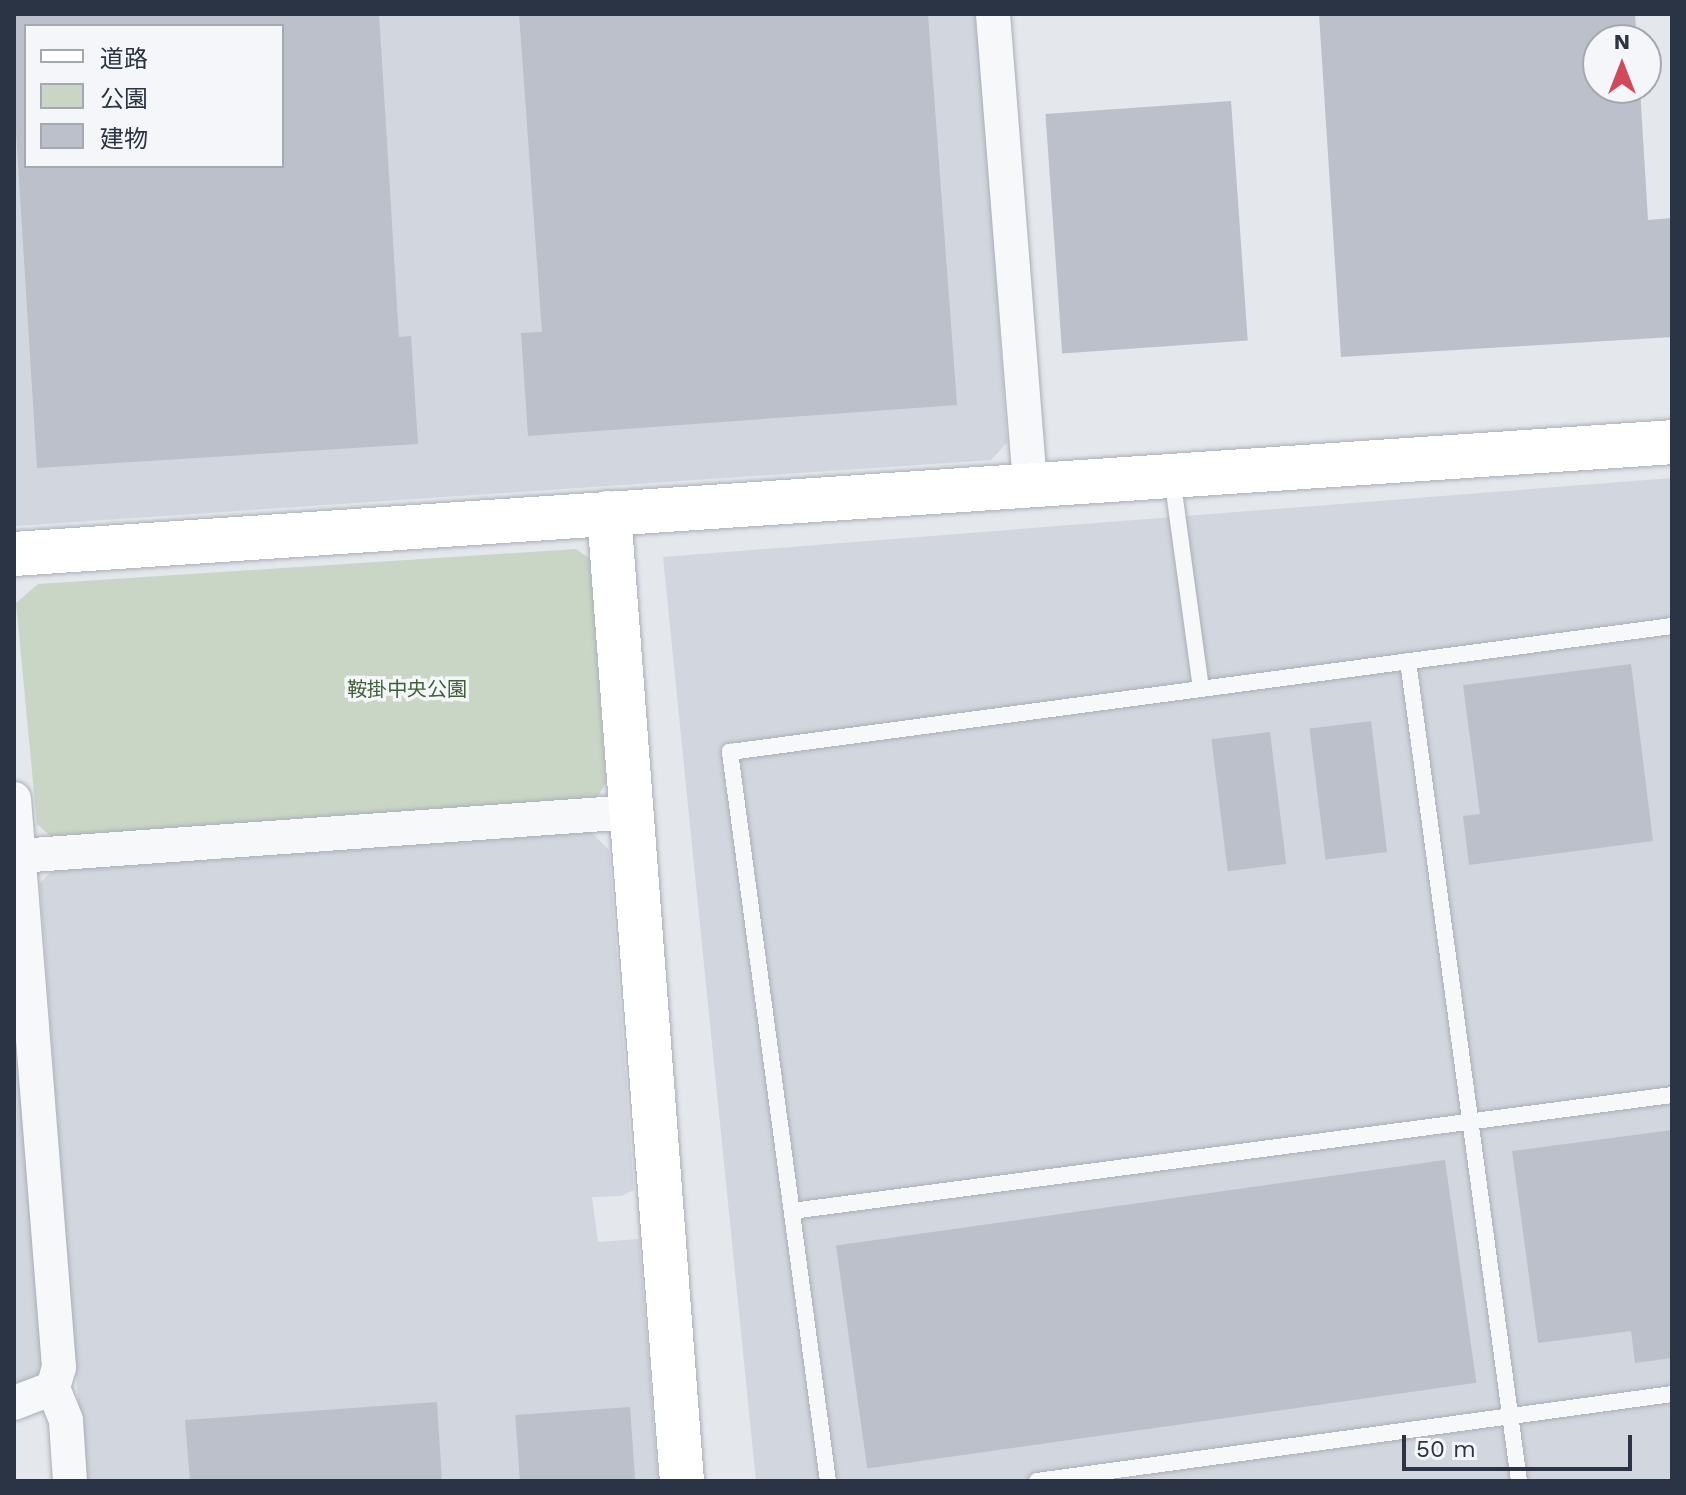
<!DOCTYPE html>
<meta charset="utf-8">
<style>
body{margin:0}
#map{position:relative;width:1686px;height:1495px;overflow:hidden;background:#e4e7ec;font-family:"Work Sans","Noto Sans JP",sans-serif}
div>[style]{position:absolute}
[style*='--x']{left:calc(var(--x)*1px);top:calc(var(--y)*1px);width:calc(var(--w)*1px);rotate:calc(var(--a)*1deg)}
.built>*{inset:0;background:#d2d6de}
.green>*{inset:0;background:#c9d6c5}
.building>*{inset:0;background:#bbc0ca;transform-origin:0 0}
.roads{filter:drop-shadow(0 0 2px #a9aeb7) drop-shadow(0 0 2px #a9aeb7)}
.lane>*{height:16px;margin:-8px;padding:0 8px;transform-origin:8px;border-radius:8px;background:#f7f8fa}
.street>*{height:34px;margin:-17px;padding:0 17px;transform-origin:17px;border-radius:17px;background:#f7f8fa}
.secondary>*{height:44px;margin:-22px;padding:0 22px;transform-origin:22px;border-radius:22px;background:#fff}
span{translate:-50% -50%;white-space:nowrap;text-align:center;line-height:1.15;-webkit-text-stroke:7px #f4f6f9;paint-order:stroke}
.park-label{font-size:20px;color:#3f6138}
.frame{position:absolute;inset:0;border:16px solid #2b3445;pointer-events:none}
.legend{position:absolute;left:24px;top:24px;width:260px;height:144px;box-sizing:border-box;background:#f4f6f9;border:2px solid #a4a8b1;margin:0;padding:10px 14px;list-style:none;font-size:24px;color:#2b3445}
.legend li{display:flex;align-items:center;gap:16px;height:40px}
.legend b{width:40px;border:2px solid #a4a8b1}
.north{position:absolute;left:1582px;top:24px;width:80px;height:80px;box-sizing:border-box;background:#f4f6f9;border:2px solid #a4a8b1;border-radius:50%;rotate:0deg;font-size:22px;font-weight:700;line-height:32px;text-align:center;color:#2b3445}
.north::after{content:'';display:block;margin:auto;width:28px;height:36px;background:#d1495b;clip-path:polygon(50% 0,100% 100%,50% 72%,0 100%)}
.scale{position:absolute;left:1402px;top:1435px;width:230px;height:36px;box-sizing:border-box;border:4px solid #2b3445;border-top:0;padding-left:10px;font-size:24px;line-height:28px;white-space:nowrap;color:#2b3445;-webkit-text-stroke:6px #f4f6f9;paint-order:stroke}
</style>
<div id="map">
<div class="built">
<i style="clip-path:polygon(evenodd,14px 14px,979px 14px,1007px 443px,991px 460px,14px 526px,14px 14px,26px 26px,282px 26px,282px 166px,26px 166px,26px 26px)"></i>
<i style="clip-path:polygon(1672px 478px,1672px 1481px,756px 1481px,663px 557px)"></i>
<i style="clip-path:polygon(590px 831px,609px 850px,634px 1190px,621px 1196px,592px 1197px,598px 1242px,639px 1239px,658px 1481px,84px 1481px,40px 883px,59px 864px)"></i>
<i style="clip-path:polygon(14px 986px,44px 1376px,14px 1397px)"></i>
</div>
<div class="green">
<i style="clip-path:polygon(576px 549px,590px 559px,606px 783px,592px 806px,56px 841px,37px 824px,16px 603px,38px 584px)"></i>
</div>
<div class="building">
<i style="clip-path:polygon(evenodd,14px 14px,379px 14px,399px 337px,411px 336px,418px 444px,37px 468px,14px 99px,14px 14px,26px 26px,282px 26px,282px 166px,26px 166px,26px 26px)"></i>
<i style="clip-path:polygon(519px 14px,928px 14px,957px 405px,528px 436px,521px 333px,542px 332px)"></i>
<i style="clip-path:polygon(1319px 14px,1635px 14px,1637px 40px,1598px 40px,1598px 88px,1640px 88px,1648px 220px,1672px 218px,1672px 337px,1341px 357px)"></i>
<i style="left:1231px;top:101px;width:240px;height:186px;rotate:86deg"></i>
<i style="clip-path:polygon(1631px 664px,1653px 841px,1469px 865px,1463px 816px,1480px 814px,1463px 685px)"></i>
<i style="left:1371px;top:721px;width:132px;height:62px;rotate:83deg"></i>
<i style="left:1270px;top:732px;width:133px;height:59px;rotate:83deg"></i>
<i style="clip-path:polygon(1672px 1130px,1672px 1358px,1635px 1363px,1631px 1331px,1538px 1343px,1512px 1151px)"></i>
<i style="left:1445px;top:1160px;width:225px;height:615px;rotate:82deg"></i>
<i style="clip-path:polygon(437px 1402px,442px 1481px,190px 1481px,185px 1420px)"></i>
<i style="left:630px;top:1407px;width:74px;height:115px;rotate:86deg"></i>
</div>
<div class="roads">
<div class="lane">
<i style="--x:1172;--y:477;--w:214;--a:82.2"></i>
<i style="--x:1408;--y:661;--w:827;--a:82.29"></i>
<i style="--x:792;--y:1211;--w:888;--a:-7.51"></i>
<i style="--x:828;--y:1481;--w:736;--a:-97.66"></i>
<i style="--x:730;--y:752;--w:950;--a:-7.62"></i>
<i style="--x:1037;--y:1481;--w:641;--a:-7.8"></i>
</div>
<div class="street">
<i style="--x:993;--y:14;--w:472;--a:85.5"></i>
<i style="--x:14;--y:799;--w:570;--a:85.47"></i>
<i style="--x:59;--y:1367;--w:22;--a:106"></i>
<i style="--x:53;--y:1388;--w:42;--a:159"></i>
<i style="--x:19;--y:856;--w:614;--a:-4.11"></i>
<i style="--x:53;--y:1388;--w:35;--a:68"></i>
<i style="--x:66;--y:1421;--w:60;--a:86.2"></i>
</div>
<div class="secondary">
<i style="--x:609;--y:513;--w:971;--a:85.69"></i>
<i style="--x:14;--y:554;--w:1662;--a:-3.86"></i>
</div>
</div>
<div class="park-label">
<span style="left:407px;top:689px">鞍掛中央公園</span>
</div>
<div class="frame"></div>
<ul class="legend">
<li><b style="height:10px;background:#fff"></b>道路</li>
<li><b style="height:22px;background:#c9d6c5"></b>公園</li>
<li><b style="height:22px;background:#bbc0ca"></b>建物</li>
</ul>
<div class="north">N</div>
<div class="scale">50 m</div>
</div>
